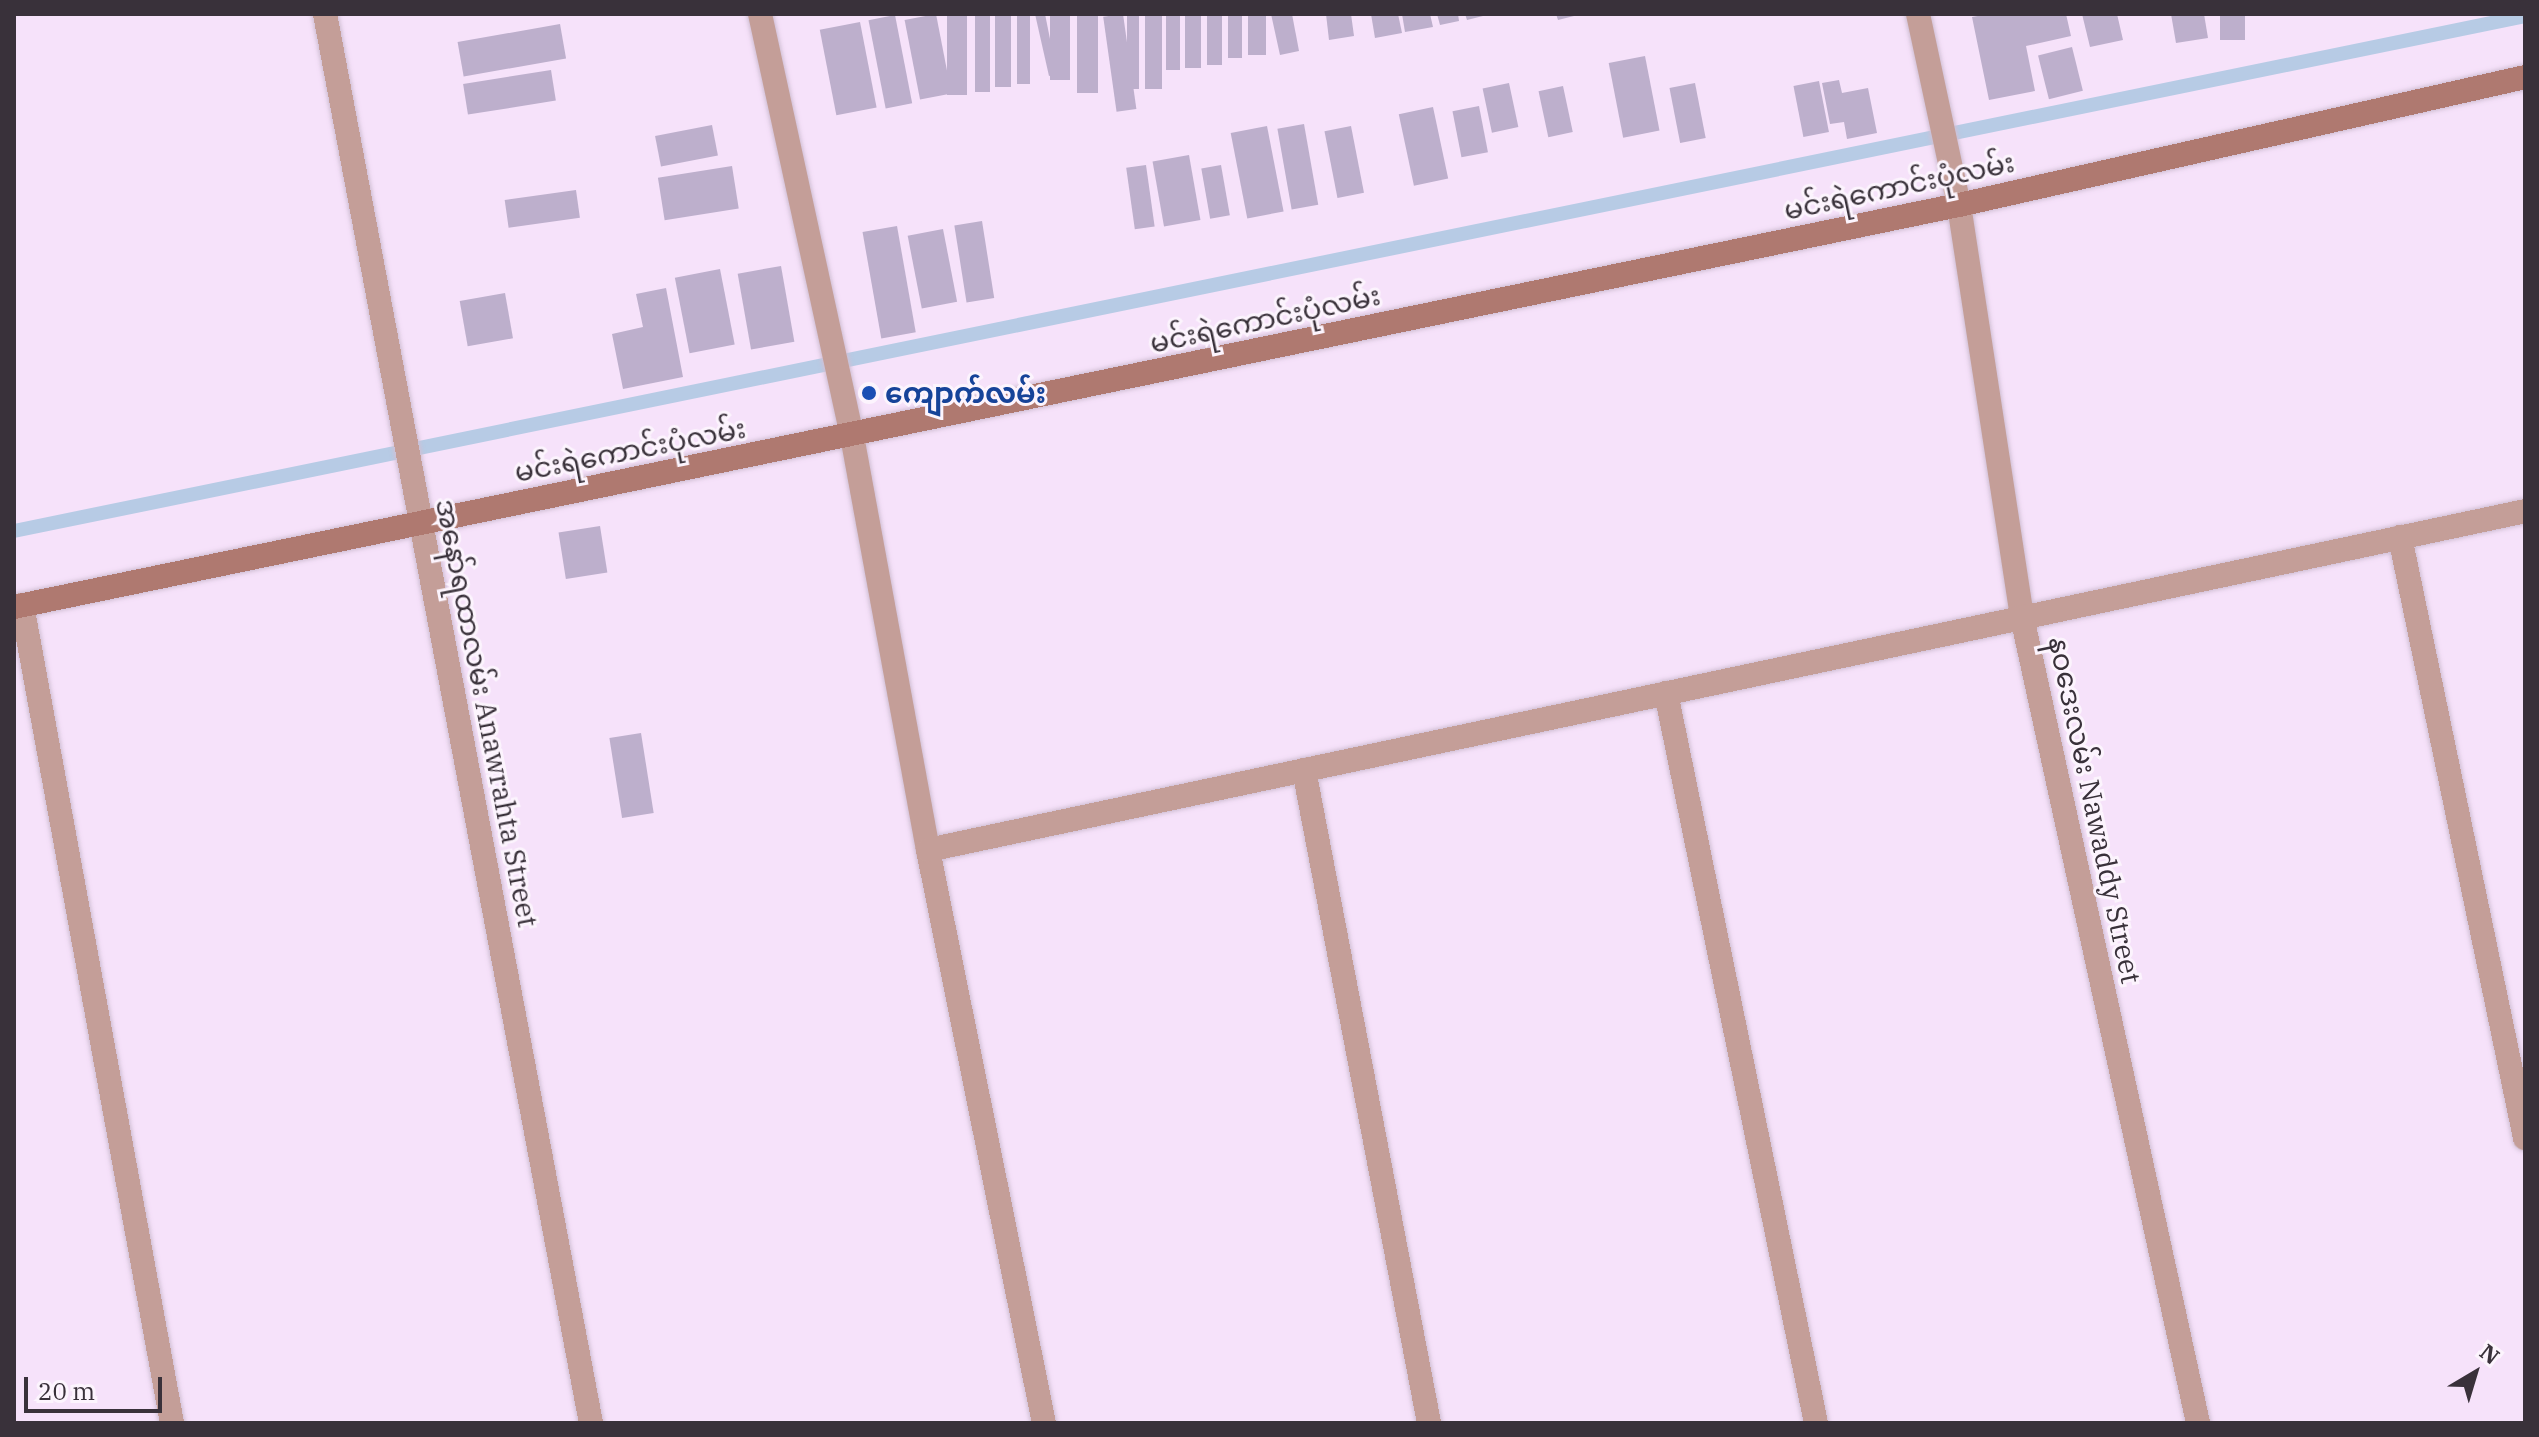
<!DOCTYPE html>
<meta charset="utf-8">
<style>
body{margin:0}
#map{position:relative;width:2539px;height:1437px;overflow:hidden;background:#f6e2fa;font-family:"IBM Plex Serif","Noto Sans Myanmar",serif}
div>[style]{position:absolute}
[style*='--x']{left:calc(var(--x)*1px);top:calc(var(--y)*1px);width:calc(var(--w)*1px);rotate:calc(var(--a)*1deg)}
.stream>*{height:14px;margin:-7px;padding:0 7px;transform-origin:7px;border-radius:7px;background:#b7cbe5}
.building>*{inset:0;background:#bdafcc;transform-origin:0 0}
.roads{filter:drop-shadow(0 0 2px #d0bfd4) drop-shadow(0 0 2px #d0bfd4)}
.street>*{height:24px;margin:-12px;padding:0 12px;transform-origin:12px;border-radius:12px;background:#c49e98}
.secondary>*{height:24px;margin:-12px;padding:0 12px;transform-origin:12px;border-radius:12px;background:#af7970}
.dots>*{width:22px;height:22px;translate:-50% -50%;box-sizing:border-box;border:4px solid #fcf4fd;border-radius:50%}
span{translate:-50% -50%;white-space:nowrap;text-align:center;line-height:1.15;-webkit-text-stroke:6px #fcf4fd;paint-order:stroke}
.street-label{font-size:28px;color:#39313a}
.transit-label{font-size:28px;color:#164399;font-weight:700}
.left{translate:0 -50%;text-align:left}
.frame{position:absolute;inset:0;border:16px solid #39313a;pointer-events:none}
.north{position:absolute;left:2435px;top:1333px;width:80px;height:80px;-webkit-text-stroke:6px #fcf4fd;paint-order:stroke;rotate:38deg;font-size:22px;font-weight:700;line-height:32px;text-align:center;color:#39313a}
.north::after{content:'';display:block;margin:auto;width:28px;height:36px;background:#39313a;clip-path:polygon(50% 0,100% 100%,50% 72%,0 100%)}
.scale{position:absolute;left:24px;top:1377px;width:138px;height:36px;box-sizing:border-box;border:4px solid #39313a;border-top:0;padding-left:10px;font-size:24px;line-height:28px;white-space:nowrap;color:#39313a;-webkit-text-stroke:6px #fcf4fd;paint-order:stroke}
</style>
<div id="map">
<div class="stream">
<i style="--x:14;--y:531;--w:2563;--a:-11.59"></i>
</div>
<div class="building">
<i style="left:936px;top:14px;width:81px;height:32px;rotate:79deg"></i>
<i style="left:947px;top:14px;width:20px;height:81px"></i>
<i style="left:975px;top:14px;width:15px;height:78px"></i>
<i style="left:995px;top:14px;width:16px;height:73px"></i>
<i style="left:1017px;top:14px;width:13px;height:70px"></i>
<i style="clip-path:polygon(1035px 14px,1045px 14px,1057px 74px,1049px 76px)"></i>
<i style="left:1050px;top:14px;width:20px;height:66px"></i>
<i style="left:1077px;top:14px;width:21px;height:79px"></i>
<i style="left:1123px;top:14px;width:96px;height:20px;rotate:82deg"></i>
<i style="left:1127px;top:14px;width:12px;height:75px"></i>
<i style="left:1145px;top:14px;width:17px;height:75px"></i>
<i style="left:1166px;top:14px;width:14px;height:56px"></i>
<i style="left:1185px;top:14px;width:16px;height:54px"></i>
<i style="left:1207px;top:14px;width:15px;height:51px"></i>
<i style="left:1228px;top:14px;width:14px;height:44px"></i>
<i style="left:1248px;top:14px;width:18px;height:41px"></i>
<i style="clip-path:polygon(1271px 14px,1292px 14px,1299px 51px,1280px 55px)"></i>
<i style="clip-path:polygon(1326px 14px,1351px 14px,1354px 36px,1329px 40px)"></i>
<i style="clip-path:polygon(1371px 14px,1398px 14px,1402px 33px,1375px 38px)"></i>
<i style="clip-path:polygon(1402px 14px,1430px 14px,1433px 27px,1405px 32px)"></i>
<i style="clip-path:polygon(1437px 14px,1458px 14px,1459px 21px,1440px 25px)"></i>
<i style="clip-path:polygon(1465px 14px,1487px 14px,1487px 15px,1467px 20px)"></i>
<i style="clip-path:polygon(1556px 14px,1578px 14px,1578px 15px,1558px 20px)"></i>
<i style="clip-path:polygon(1989px 14px,2066px 14px,2071px 36px,2026px 46px,2035px 91px,1989px 100px,1972px 17px)"></i>
<i style="clip-path:polygon(2082px 14px,2117px 14px,2123px 40px,2090px 47px)"></i>
<i style="clip-path:polygon(2171px 14px,2204px 14px,2208px 38px,2176px 43px)"></i>
<i style="left:2220px;top:14px;width:25px;height:26px"></i>
<i style="left:895px;top:15px;width:90px;height:27px;rotate:79deg"></i>
<i style="left:860px;top:22px;width:87px;height:41px;rotate:79deg"></i>
<i style="left:560px;top:24px;width:35px;height:104px;rotate:80deg"></i>
<i style="left:2072px;top:47px;width:45px;height:35px;rotate:76deg"></i>
<i style="left:1645px;top:56px;width:76px;height:37px;rotate:79deg"></i>
<i style="left:551px;top:70px;width:31px;height:89px;rotate:81deg"></i>
<i style="clip-path:polygon(1839px 80px,1842px 93px,1868px 88px,1877px 133px,1847px 139px,1844px 122px,1830px 124px,1822px 83px)"></i>
<i style="left:1819px;top:81px;width:52px;height:26px;rotate:79deg"></i>
<i style="left:1509px;top:83px;width:45px;height:27px;rotate:78deg"></i>
<i style="left:1695px;top:83px;width:56px;height:26px;rotate:79deg"></i>
<i style="left:1563px;top:86px;width:47px;height:25px;rotate:78deg"></i>
<i style="left:1479px;top:106px;width:47px;height:27px;rotate:79deg"></i>
<i style="left:1433px;top:107px;width:73px;height:35px;rotate:78deg"></i>
<i style="left:1304px;top:124px;width:82px;height:27px;rotate:80deg"></i>
<i style="left:712px;top:125px;width:31px;height:58px;rotate:79deg"></i>
<i style="left:1267px;top:126px;width:87px;height:37px;rotate:79deg"></i>
<i style="left:1351px;top:126px;width:68px;height:27px;rotate:79deg"></i>
<i style="left:1189px;top:155px;width:66px;height:37px;rotate:80deg"></i>
<i style="left:1146px;top:165px;width:62px;height:20px;rotate:82deg"></i>
<i style="left:1221px;top:165px;width:51px;height:20px;rotate:80deg"></i>
<i style="left:732px;top:166px;width:43px;height:75px;rotate:81deg"></i>
<i style="left:576px;top:190px;width:28px;height:72px;rotate:82deg"></i>
<i style="left:982px;top:221px;width:78px;height:28px;rotate:81deg"></i>
<i style="left:897px;top:226px;width:108px;height:35px;rotate:80deg"></i>
<i style="left:943px;top:229px;width:74px;height:36px;rotate:79deg"></i>
<i style="left:781px;top:266px;width:77px;height:44px;rotate:80deg"></i>
<i style="left:720px;top:269px;width:77px;height:46px;rotate:79deg"></i>
<i style="clip-path:polygon(666px 288px,683px 377px,623px 389px,612px 334px,643px 327px,636px 294px)"></i>
<i style="left:505px;top:293px;width:46px;height:46px;rotate:80deg"></i>
<i style="left:600px;top:526px;width:47px;height:42px;rotate:81deg"></i>
<i style="left:641px;top:733px;width:81px;height:32px;rotate:81deg"></i>
</div>
<div class="roads">
<div class="street">
<i style="--x:325;--y:14;--w:1434;--a:79.31"></i>
<i style="--x:760;--y:14;--w:432;--a:77.7"></i>
<i style="--x:852;--y:436;--w:421;--a:79.6"></i>
<i style="--x:928;--y:850;--w:585;--a:78.56"></i>
<i style="--x:1918;--y:14;--w:195;--a:77.9"></i>
<i style="--x:1959;--y:205;--w:417;--a:81.3"></i>
<i style="--x:2022;--y:617;--w:825;--a:77.68"></i>
<i style="--x:2400;--y:537;--w:614;--a:78.25"></i>
<i style="--x:22;--y:605;--w:832;--a:79.61"></i>
<i style="--x:1666;--y:693;--w:745;--a:78.39"></i>
<i style="--x:1304;--y:770;--w:665;--a:79.16"></i>
<i style="--x:928;--y:850;--w:1633;--a:-11.98"></i>
</div>
<div class="secondary">
<i style="--x:14;--y:607;--w:1986;--a:-11.68"></i>
<i style="--x:1959;--y:205;--w:580;--a:-12.74"></i>
</div>
</div>
<div class="dots">
<i style="left:869px;top:393px;background:#1a4fb4"></i>
</div>
<div class="street-label">
<span style="left:1899px;top:186px;rotate:-12deg">မင်းရဲကောင်းပုံလမ်း</span>
<span style="left:1265px;top:319px;rotate:-12deg">မင်းရဲကောင်းပုံလမ်း</span>
<span style="left:630px;top:450px;rotate:-11deg">မင်းရဲကောင်းပုံလမ်း</span>
<span style="left:487px;top:713px;rotate:79deg">အနော်ရထာလမ်း Anawrahta Street</span>
<span style="left:2095px;top:810px;rotate:78deg">နဝဒေးလမ်း Nawaddy Street</span>
</div>
<div class="transit-label">
<span class="left" style="left:885px;top:393px">ကျောက်လမ်း</span>
</div>
<div class="frame"></div>
<div class="north">N</div>
<div class="scale">20 m</div>
</div>
